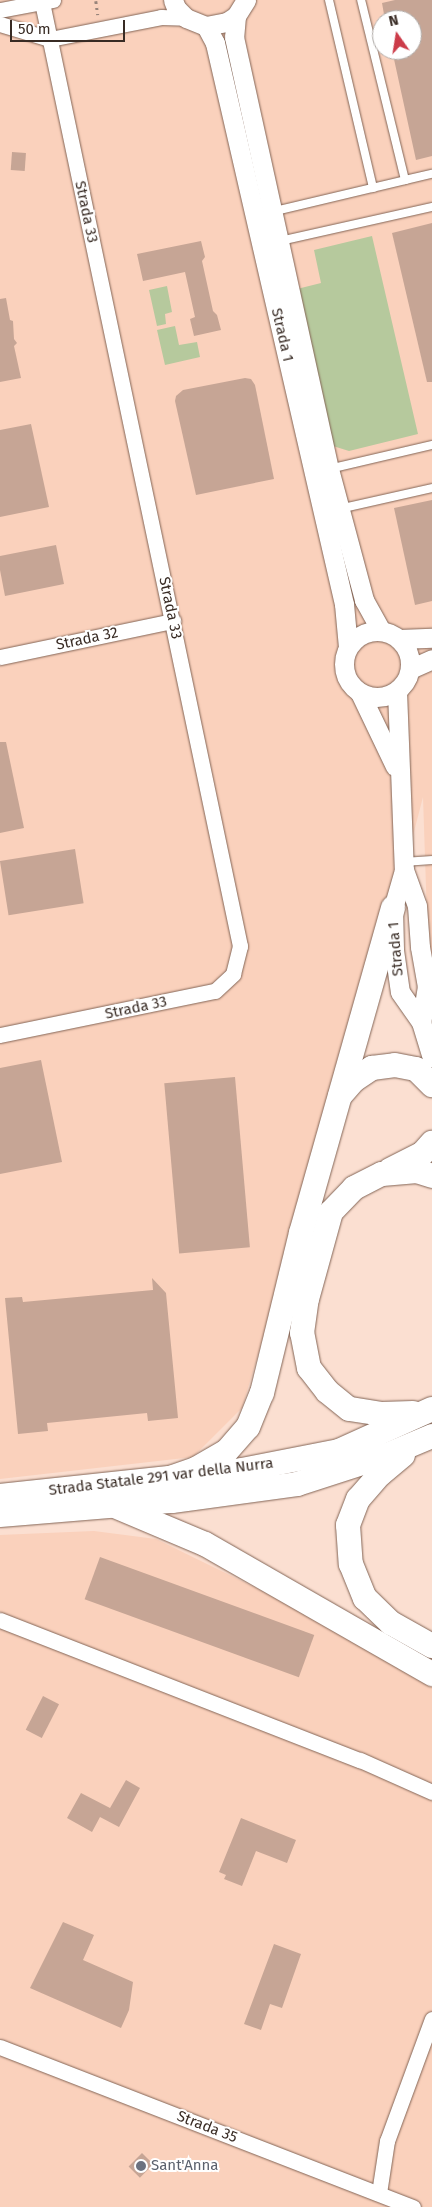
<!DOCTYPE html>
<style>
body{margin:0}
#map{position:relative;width:432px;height:2207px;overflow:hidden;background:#fbdfd1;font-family:"Fira Sans",sans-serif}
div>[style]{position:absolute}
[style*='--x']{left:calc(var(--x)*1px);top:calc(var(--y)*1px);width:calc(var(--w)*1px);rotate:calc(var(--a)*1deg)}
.built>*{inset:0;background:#fad1bc}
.green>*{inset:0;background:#b6c99d}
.building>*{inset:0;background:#c6a595;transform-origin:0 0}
.path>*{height:2.5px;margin-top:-1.25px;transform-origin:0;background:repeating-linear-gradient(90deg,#98847a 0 2.5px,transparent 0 6.5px)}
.roads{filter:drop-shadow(0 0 1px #836556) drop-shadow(0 0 1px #836556)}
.service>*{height:8px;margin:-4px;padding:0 4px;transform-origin:4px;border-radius:4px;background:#fff}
.minor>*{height:15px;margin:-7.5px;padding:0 7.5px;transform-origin:7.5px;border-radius:7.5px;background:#fff}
.tertiary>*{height:19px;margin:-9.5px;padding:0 9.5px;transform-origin:9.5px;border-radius:9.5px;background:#fff}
.tertiary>.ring{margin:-9.5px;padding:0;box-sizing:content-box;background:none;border:19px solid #fff;border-radius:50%}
.primary>*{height:24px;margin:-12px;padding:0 12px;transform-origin:12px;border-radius:12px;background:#fff}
.dots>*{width:14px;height:14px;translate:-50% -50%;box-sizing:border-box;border:2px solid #fff;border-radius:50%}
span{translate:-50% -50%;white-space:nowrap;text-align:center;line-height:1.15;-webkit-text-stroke:4px #fff;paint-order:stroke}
.street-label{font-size:15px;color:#382b24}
.worship-label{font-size:15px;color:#5b616d}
.left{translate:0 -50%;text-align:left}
.north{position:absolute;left:372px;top:10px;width:50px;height:50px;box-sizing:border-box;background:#fff;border:1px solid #afaaa7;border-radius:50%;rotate:347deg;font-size:14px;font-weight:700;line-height:20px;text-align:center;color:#382b24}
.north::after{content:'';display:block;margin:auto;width:18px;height:22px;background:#cc3c49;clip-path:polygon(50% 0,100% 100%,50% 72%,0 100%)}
.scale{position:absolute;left:10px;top:20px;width:115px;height:22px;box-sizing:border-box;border:2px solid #382b24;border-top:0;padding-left:6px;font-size:15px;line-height:18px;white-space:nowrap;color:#382b24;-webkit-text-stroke:4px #fff;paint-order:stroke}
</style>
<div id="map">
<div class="built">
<i style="clip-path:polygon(evenodd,0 0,432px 0,432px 966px,428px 948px,423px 797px,404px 870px,242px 1408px,193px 1457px,0 1479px,0 0,382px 20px,412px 20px,412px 50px,382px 50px,382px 20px)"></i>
<i style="clip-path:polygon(94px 1531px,156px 1539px,432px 1674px,432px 2207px,0 2207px,0 1535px)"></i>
</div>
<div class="green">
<i style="clip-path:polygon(372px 236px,418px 434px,349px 451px,333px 446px,297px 289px,321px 283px,314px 250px)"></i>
<i style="clip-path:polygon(167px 286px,172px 312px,165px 314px,166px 324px,157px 326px,149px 290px)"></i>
<i style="clip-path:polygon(175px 326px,179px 345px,197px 342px,200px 357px,165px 365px,157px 330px)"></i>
</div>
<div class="building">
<i style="clip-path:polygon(395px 0,432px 0,432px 156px,416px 160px,392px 50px,412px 50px,412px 20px,385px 20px,382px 3px)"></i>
<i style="left:12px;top:152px;width:14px;height:18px;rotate:4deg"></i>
<i style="clip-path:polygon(432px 223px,432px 382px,427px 382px,392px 233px)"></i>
<i style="clip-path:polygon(201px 241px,205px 257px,202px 261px,213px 311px,217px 315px,221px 330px,194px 336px,190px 319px,195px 317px,185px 272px,143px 281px,137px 254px)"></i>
<i style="clip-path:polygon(6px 298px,10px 320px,13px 321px,14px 339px,17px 343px,14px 346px,21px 378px,0 382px,0 299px)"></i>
<i style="clip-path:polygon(245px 378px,251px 379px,255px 385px,274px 479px,196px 495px,175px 401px,176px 396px,183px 390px)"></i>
<i style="clip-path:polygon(31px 424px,49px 507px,0 517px,0 430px)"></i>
<i style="clip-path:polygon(432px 500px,432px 601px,415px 605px,394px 508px)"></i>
<i style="clip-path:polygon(56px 545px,64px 584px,5px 596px,0 570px,0 556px)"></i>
<i style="clip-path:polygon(0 742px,6px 742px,24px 828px,0 833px)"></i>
<i style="left:75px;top:849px;width:55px;height:76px;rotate:81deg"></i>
<i style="clip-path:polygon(41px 1060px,62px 1162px,0 1174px,0 1068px)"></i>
<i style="left:235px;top:1077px;width:171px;height:71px;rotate:85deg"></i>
<i style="clip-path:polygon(152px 1278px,166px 1293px,178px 1418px,148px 1421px,147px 1413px,47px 1423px,48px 1431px,18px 1434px,5px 1298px,22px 1297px,23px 1302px,153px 1290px)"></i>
<i style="left:100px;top:1557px;width:228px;height:45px;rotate:20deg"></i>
<i style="left:43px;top:1696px;width:18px;height:38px;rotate:27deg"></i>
<i style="clip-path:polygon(126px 1780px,140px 1788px,119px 1827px,100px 1817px,92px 1832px,67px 1818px,81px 1793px,110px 1808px)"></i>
<i style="clip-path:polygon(241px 1818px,296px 1840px,287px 1863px,256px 1851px,242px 1886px,224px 1879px,226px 1875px,219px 1872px)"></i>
<i style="clip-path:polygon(63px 1922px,94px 1935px,83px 1960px,133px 1982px,129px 2010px,121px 2028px,30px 1988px)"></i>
<i style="clip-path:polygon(274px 1944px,301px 1954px,282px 2008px,270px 2004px,261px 2030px,244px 2024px)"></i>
<i style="left:142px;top:2153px;width:16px;height:19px;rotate:45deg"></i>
</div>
<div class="path">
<i style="--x:96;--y:1;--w:14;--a:82"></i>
</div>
<div class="roads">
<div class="service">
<i style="--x:329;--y:0;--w:193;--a:76.8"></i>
<i style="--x:405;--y:180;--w:28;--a:-13"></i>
<i style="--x:271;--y:212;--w:138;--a:-13.4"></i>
<i style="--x:405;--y:180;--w:185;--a:-103.7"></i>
<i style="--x:280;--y:241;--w:156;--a:-12.6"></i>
<i style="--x:329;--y:469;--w:106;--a:-13.1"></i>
<i style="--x:339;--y:509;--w:95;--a:-12.7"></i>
<i style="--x:404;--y:862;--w:28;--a:-4"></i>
</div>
<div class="minor">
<i style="--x:0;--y:10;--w:54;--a:-10.7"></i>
<i style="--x:0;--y:24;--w:52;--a:16.7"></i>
<i style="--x:50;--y:39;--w:113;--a:-11.2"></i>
<i style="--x:161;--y:17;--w:25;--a:2"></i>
<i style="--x:0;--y:657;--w:177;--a:-11.8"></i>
<i style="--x:0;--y:1035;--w:219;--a:-11.6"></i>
<i style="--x:215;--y:991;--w:25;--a:-43"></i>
<i style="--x:233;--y:974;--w:29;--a:-76"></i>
<i style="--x:240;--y:946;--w:965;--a:-101.85"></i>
<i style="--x:0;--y:1620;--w:386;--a:21.3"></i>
<i style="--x:360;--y:1760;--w:79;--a:24"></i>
<i style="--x:0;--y:2047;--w:443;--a:21.2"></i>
<i style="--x:379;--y:2193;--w:53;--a:-81.3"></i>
<i style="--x:387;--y:2141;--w:130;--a:-69.8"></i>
</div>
<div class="tertiary">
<i style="--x:173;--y:0;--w:9;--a:69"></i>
<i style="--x:176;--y:8;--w:14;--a:45"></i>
<i style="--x:186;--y:18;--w:22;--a:22"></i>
<i style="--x:206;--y:26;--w:21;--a:-11"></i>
<i style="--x:227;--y:22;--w:11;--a:-34"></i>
<i style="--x:236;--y:16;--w:19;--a:-58"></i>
<i style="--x:236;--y:16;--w:21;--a:95"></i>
<i style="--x:234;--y:37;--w:442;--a:77.6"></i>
<i style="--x:329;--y:469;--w:136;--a:75"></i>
<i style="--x:364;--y:600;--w:35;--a:61"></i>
<i style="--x:206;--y:26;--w:19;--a:62"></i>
<i style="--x:215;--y:43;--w:576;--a:77.05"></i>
<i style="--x:344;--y:604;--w:43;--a:84.7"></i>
<i class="ring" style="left:344px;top:631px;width:47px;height:47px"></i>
<i style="--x:399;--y:639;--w:33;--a:-2"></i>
<i style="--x:410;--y:669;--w:24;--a:-24"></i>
<i style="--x:397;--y:691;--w:179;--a:87.8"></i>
<i style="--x:404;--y:870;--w:38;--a:70"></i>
<i style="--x:417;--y:906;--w:41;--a:85.8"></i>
<i style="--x:420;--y:947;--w:40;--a:80"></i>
<i style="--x:427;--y:986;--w:36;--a:99"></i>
<i style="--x:360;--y:693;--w:81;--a:64.4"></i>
<i style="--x:404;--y:870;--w:40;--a:106"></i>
<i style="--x:393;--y:908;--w:42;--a:88.6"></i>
<i style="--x:394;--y:950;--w:42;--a:81.9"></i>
<i style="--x:400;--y:992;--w:37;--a:55"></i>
<i style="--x:421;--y:1022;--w:37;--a:73"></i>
</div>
<div class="primary">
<i style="--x:340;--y:1096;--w:21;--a:-49"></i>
<i style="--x:354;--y:1080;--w:22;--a:-34"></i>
<i style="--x:372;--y:1068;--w:23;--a:-7"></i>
<i style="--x:395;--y:1065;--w:21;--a:11"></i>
<i style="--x:416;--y:1069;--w:23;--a:45"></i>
<i style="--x:390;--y:1170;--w:36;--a:-27"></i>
<i style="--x:422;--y:1154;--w:15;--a:-48"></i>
<i style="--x:413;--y:1413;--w:31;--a:178"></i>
<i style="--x:382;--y:1414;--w:33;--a:-171"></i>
<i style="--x:349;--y:1409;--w:28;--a:-141"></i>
<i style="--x:327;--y:1391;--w:29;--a:-128"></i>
<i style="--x:309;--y:1368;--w:36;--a:-101"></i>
<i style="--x:302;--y:1333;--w:34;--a:-82"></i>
<i style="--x:307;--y:1299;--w:90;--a:-74.6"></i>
<i style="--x:331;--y:1212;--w:33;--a:-46"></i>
<i style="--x:354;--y:1188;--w:31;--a:-27"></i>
<i style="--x:382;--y:1174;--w:35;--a:-5"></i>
<i style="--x:417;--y:1171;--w:16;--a:18"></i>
<i style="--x:403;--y:1455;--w:30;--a:140"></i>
<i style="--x:380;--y:1474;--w:33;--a:131"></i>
<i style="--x:358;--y:1499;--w:28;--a:111"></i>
<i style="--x:348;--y:1525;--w:39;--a:86"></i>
<i style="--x:351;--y:1564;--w:37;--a:68"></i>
<i style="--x:365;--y:1598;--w:36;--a:44"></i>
<i style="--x:391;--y:1623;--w:47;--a:29.3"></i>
<i style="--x:167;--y:1479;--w:31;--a:-19"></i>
<i style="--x:196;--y:1469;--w:34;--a:-30"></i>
<i style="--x:226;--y:1452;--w:33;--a:-49"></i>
<i style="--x:248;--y:1427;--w:37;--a:-68"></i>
<i style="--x:262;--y:1393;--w:165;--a:-76.3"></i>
<i style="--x:301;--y:1233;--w:338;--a:-74.2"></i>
<i style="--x:0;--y:1496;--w:243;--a:-6.1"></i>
<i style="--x:242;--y:1470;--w:99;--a:-11.1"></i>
<i style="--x:339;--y:1451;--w:102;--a:-24.3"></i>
<i style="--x:117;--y:1507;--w:95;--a:22.8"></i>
<i style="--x:205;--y:1544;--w:262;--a:29.8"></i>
<i style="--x:0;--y:1515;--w:173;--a:-4.7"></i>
<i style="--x:172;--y:1501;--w:126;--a:-7.7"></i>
<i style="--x:297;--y:1484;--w:95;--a:-17.9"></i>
<i style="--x:387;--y:1455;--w:49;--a:-22.9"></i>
</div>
</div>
<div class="dots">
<i style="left:141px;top:2166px;background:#6b7280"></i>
</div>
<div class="street-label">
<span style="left:86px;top:212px;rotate:78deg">Strada 33</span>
<span style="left:282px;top:335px;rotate:77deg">Strada 1</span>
<span style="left:170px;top:608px;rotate:78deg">Strada 33</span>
<span style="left:87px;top:639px;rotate:-12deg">Strada 32</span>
<span style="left:396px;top:949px;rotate:-95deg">Strada 1</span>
<span style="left:136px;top:1008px;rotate:-12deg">Strada 33</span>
<span style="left:161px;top:1477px;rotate:-7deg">Strada Statale 291 var della Nurra</span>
<span style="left:207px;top:2127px;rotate:21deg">Strada 35</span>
</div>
<div class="worship-label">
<span class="left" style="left:151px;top:2166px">Sant'Anna</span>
</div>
<div class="north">N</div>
<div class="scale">50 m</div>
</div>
